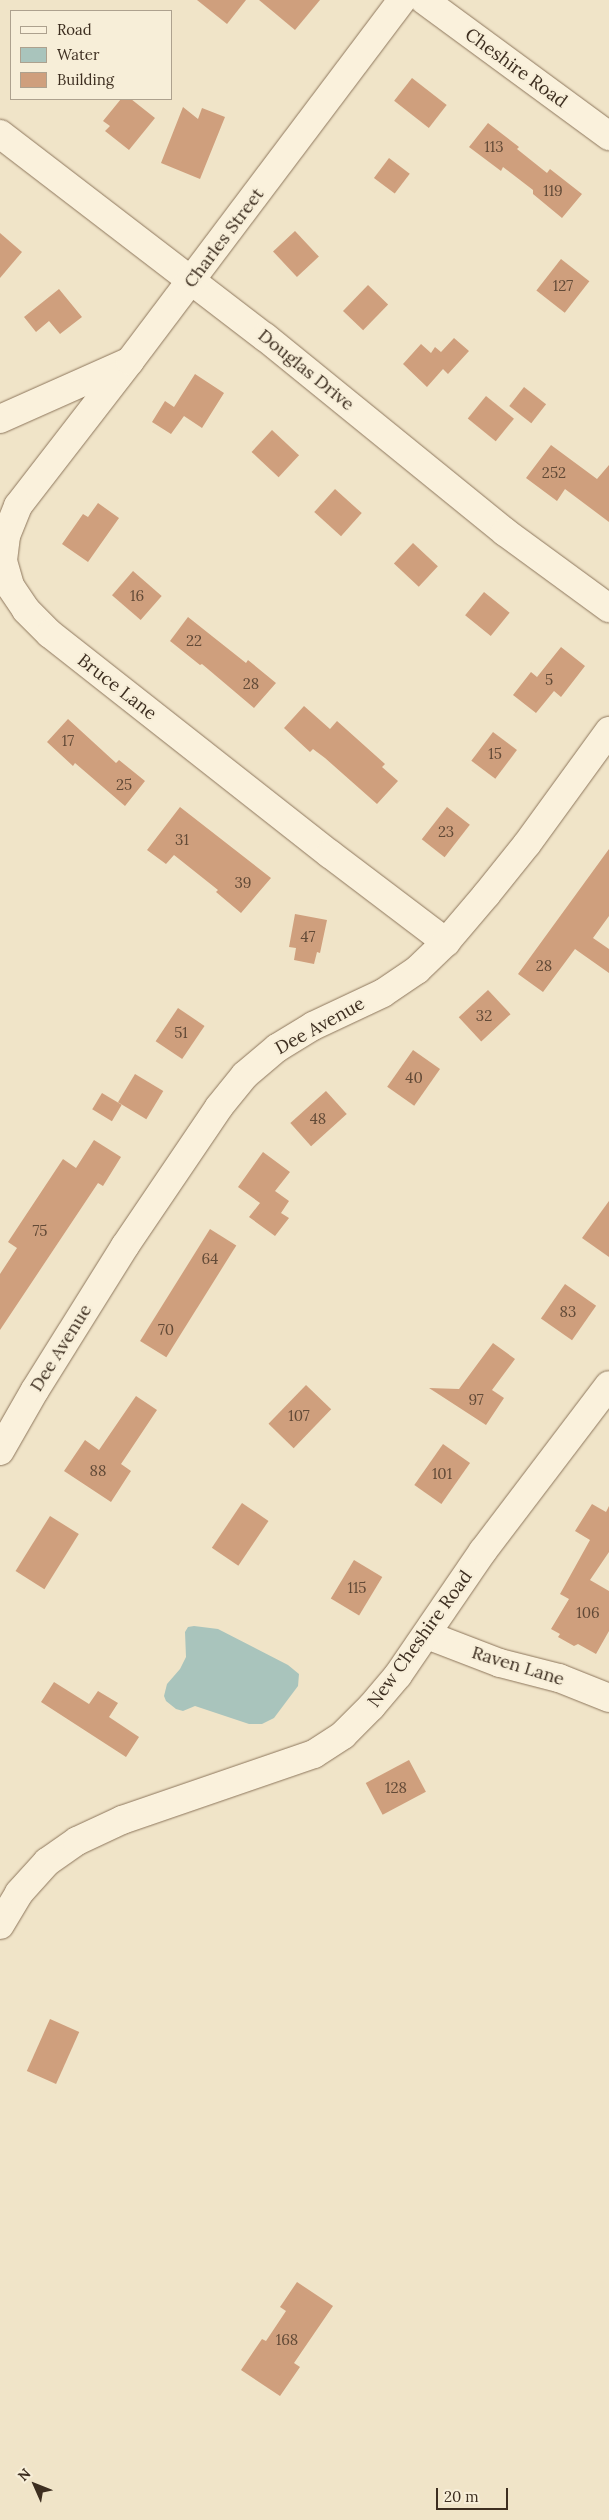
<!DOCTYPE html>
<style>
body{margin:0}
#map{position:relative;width:609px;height:2520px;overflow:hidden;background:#f0e4c8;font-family:Lora,serif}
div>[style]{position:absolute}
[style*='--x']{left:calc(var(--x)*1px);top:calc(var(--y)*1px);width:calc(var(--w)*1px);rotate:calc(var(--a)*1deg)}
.water>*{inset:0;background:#a9c4bc}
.building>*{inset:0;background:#cf9f7d;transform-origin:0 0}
.roads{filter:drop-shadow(0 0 1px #8d765c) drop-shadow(0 0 1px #8d765c)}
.minor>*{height:28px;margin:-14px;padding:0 14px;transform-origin:14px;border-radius:14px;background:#faf1dc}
span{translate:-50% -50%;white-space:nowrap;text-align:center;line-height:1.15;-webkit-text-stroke:4px #f7eed8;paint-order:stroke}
.number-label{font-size:15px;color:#624a37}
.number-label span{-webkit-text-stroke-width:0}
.street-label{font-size:18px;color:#3d2e20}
.legend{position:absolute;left:10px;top:10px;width:162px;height:90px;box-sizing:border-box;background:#f7eed8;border:1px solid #ada18e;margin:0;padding:6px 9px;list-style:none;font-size:15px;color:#3d2e20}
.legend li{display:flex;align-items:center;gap:10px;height:25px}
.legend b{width:25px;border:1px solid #ada18e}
.north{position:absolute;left:10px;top:2460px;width:50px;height:50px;-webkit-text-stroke:4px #f7eed8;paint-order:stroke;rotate:314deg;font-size:14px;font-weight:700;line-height:20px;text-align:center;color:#3d2e20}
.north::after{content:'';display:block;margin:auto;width:18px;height:22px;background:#3d2e20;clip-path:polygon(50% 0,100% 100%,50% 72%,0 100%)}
.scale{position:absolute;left:436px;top:2488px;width:72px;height:22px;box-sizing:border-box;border:2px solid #3d2e20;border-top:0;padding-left:6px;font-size:15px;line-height:18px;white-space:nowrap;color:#3d2e20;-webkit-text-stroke:4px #f7eed8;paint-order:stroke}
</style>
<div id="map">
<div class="water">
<i style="clip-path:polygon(194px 1626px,218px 1629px,288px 1665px,299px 1674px,298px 1686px,274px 1718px,262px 1724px,249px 1724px,195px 1706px,183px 1711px,176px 1709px,166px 1701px,164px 1696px,167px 1684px,180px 1669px,186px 1657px,185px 1632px,188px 1627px)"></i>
</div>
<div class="building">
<i style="clip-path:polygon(197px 0,246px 0,227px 24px)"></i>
<i style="clip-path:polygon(259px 0,320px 0,295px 30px)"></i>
<i style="left:412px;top:78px;width:44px;height:29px;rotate:38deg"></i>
<i style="clip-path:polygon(121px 99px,131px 99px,155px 118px,129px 150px,105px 131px,110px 126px,103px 121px)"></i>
<i style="clip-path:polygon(183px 107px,198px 119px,202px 108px,225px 117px,200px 179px,161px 163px)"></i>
<i style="clip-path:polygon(488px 123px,519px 147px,517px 149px,547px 173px,550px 169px,582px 194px,562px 218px,533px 194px,533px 190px,503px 167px,501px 171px,469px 147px)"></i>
<i style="left:389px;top:158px;width:26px;height:25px;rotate:37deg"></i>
<i style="left:295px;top:231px;width:35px;height:30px;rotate:47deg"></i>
<i style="clip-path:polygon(0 233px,22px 252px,0 278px)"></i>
<i style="left:561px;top:259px;width:36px;height:40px;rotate:38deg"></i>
<i style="left:368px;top:285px;width:28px;height:36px;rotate:44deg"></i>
<i style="clip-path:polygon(59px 289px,82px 317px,60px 334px,49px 321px,36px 332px,24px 317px)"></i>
<i style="clip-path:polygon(454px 338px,469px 351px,448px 374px,443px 369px,427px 387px,403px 364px,421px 344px,431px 353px,435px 347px,441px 352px)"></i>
<i style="clip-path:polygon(195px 374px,224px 393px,202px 428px,184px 416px,171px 434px,152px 422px,165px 401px,174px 407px)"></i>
<i style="left:524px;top:387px;width:28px;height:24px;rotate:38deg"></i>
<i style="left:486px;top:396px;width:36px;height:29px;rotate:39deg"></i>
<i style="left:272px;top:430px;width:37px;height:30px;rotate:43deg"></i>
<i style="clip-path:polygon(551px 445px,597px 479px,609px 465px,609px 522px,565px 489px,557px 501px,526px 478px)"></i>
<i style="left:335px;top:489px;width:36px;height:31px;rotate:42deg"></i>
<i style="clip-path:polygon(98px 503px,119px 518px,88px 562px,62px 544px,83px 514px,88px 517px)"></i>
<i style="left:413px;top:543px;width:34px;height:28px;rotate:43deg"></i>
<i style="left:133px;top:571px;width:38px;height:32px;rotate:41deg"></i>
<i style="left:484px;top:592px;width:33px;height:30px;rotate:39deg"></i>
<i style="clip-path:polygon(188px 617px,246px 663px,248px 660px,276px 683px,254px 708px,202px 664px,200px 665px,170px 641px)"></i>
<i style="clip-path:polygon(561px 647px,585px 666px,561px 697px,554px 691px,536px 713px,513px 695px,531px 672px,537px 677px)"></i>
<i style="clip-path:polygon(304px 706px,330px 729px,337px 721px,385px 764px,382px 767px,398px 781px,377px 804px,325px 758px,313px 749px,310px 752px,284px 728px)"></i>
<i style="clip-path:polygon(68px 719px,116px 763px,119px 760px,145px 781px,125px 806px,75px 763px,73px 766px,47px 742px)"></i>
<i style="left:493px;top:732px;width:30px;height:36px;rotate:37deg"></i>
<i style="clip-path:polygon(180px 807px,271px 878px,241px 913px,216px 892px,218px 890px,174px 855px,166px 864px,147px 850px)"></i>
<i style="left:447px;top:807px;width:29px;height:41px;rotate:38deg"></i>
<i style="clip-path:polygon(609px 849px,609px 916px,593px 938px,609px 949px,609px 973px,575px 949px,543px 992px,518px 974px)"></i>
<i style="clip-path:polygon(295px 914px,327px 920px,320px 953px,317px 952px,314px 964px,294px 960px,296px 948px,289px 947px)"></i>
<i style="left:488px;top:990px;width:33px;height:40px;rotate:47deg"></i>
<i style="left:178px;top:1008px;width:32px;height:40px;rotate:34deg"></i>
<i style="left:413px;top:1050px;width:33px;height:45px;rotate:35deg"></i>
<i style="left:135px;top:1074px;width:33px;height:33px;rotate:31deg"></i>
<i style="left:326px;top:1091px;width:31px;height:48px;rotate:48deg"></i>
<i style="left:102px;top:1093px;width:23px;height:19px;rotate:31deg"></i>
<i style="clip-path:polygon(94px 1140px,121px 1157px,103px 1186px,98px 1183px,0 1330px,0 1274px,17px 1248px,8px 1242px,63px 1159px,76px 1168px)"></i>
<i style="clip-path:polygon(263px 1152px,290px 1172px,275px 1191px,289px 1201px,281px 1213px,289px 1218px,275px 1236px,249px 1217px,260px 1203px,238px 1187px)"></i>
<i style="clip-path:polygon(609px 1201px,609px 1257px,582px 1238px)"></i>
<i style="left:210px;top:1229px;width:31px;height:132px;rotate:32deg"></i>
<i style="left:565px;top:1284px;width:38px;height:42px;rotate:35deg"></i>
<i style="clip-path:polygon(493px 1343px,515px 1359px,492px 1390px,504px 1398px,486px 1425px,429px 1388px,459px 1389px)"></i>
<i style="left:306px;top:1385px;width:35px;height:54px;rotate:44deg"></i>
<i style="clip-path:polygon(136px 1396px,157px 1410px,121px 1464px,131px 1471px,111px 1502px,64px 1471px,85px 1440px,99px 1450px)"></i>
<i style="left:443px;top:1444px;width:33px;height:50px;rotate:35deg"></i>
<i style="left:242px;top:1503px;width:32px;height:54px;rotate:34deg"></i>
<i style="clip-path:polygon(592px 1504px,606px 1512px,609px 1506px,609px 1552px,590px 1580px,609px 1591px,609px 1631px,596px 1654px,578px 1644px,574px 1646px,558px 1637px,560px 1634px,551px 1629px,569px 1599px,560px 1594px,590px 1540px,575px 1531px)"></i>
<i style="left:50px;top:1516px;width:34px;height:65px;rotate:32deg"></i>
<i style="left:354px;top:1560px;width:33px;height:45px;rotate:31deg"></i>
<i style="clip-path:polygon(54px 1682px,89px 1704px,98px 1691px,118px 1703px,109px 1717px,139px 1737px,126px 1757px,41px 1702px)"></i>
<i style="left:409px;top:1760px;width:36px;height:49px;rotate:62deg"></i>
<i style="left:50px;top:2019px;width:32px;height:57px;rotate:24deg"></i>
<i style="clip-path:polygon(297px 2282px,333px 2306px,294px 2363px,300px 2367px,280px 2396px,241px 2370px,262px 2339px,266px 2341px,286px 2311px,280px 2307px)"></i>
</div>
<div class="roads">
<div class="minor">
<i style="--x:424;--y:0;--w:230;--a:36.3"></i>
<i style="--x:0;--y:134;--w:334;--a:37.5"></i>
<i style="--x:265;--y:337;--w:309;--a:39.1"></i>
<i style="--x:505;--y:532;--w:129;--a:36.2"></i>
<i style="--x:130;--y:361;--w:183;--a:127.7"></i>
<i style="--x:18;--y:506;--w:32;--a:112"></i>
<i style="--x:6;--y:536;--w:25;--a:97"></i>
<i style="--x:3;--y:561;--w:26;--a:74"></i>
<i style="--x:10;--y:586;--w:29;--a:56"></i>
<i style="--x:26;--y:610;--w:34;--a:45"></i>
<i style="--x:50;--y:634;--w:356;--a:38.2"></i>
<i style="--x:330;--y:854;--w:146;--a:37.2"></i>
<i style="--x:0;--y:419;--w:142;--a:-24"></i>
<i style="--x:130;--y:361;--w:452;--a:-53"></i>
<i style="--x:0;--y:1451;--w:70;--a:-60.2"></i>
<i style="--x:35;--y:1390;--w:170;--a:-58"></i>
<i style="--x:125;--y:1246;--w:168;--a:-55.9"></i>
<i style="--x:219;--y:1107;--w:41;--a:-50.9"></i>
<i style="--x:245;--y:1075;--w:42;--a:-40.2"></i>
<i style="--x:277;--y:1048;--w:42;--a:-31.4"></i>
<i style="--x:313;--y:1026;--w:77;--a:-25.2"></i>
<i style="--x:383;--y:993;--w:41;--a:-34.1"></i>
<i style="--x:417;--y:970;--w:40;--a:-44"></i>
<i style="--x:446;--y:942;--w:62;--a:-49.6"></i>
<i style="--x:486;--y:895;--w:65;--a:-51.2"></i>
<i style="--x:527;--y:844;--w:140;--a:-54"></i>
<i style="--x:427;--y:1635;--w:78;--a:21"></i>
<i style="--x:500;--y:1663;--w:61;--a:14.3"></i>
<i style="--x:559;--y:1678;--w:54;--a:21.8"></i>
<i style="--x:0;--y:1925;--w:37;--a:-59"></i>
<i style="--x:19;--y:1893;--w:42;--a:-47.9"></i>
<i style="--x:47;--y:1862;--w:37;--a:-35"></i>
<i style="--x:77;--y:1841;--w:50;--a:-25"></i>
<i style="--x:122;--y:1820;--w:203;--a:-19"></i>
<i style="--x:314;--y:1754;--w:35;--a:-33"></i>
<i style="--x:343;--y:1735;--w:40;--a:-45"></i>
<i style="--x:371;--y:1707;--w:42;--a:-49.8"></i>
<i style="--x:398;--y:1675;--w:150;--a:-55.6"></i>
<i style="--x:483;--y:1551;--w:208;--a:-52.8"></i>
</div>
</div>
<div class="number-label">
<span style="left:494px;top:147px">113</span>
<span style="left:553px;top:191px">119</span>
<span style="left:563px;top:286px">127</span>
<span style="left:554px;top:473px">252</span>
<span style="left:137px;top:596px">16</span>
<span style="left:194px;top:641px">22</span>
<span style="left:549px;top:680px">5</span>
<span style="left:251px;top:684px">28</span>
<span style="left:68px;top:741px">17</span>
<span style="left:495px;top:754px">15</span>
<span style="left:124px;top:785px">25</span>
<span style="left:446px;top:832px">23</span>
<span style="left:182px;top:840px">31</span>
<span style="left:243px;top:883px">39</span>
<span style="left:308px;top:937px">47</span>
<span style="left:544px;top:966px">28</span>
<span style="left:484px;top:1016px">32</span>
<span style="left:181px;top:1033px">51</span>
<span style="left:414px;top:1078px">40</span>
<span style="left:318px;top:1119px">48</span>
<span style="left:40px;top:1231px">75</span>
<span style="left:210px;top:1259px">64</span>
<span style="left:568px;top:1312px">83</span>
<span style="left:166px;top:1330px">70</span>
<span style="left:476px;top:1400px">97</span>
<span style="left:299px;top:1416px">107</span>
<span style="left:98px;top:1471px">88</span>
<span style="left:442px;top:1474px">101</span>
<span style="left:357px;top:1588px">115</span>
<span style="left:588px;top:1613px">106</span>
<span style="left:396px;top:1788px">128</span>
<span style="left:287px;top:2340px">168</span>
</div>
<div class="street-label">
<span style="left:516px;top:68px;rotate:36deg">Cheshire Road</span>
<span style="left:224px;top:238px;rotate:-53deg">Charles Street</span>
<span style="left:306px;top:370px;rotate:39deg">Douglas Drive</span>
<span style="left:117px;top:687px;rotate:38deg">Bruce Lane</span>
<span style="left:320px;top:1026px;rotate:-29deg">Dee Avenue</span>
<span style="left:61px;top:1348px;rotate:-58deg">Dee Avenue</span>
<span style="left:420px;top:1639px;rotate:-54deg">New Cheshire Road</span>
<span style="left:518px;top:1666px;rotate:17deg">Raven Lane</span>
</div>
<ul class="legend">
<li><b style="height:6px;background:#faf1dc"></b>Road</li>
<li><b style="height:14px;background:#a9c4bc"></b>Water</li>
<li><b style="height:14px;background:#cf9f7d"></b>Building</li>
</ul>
<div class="north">N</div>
<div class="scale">20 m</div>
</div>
